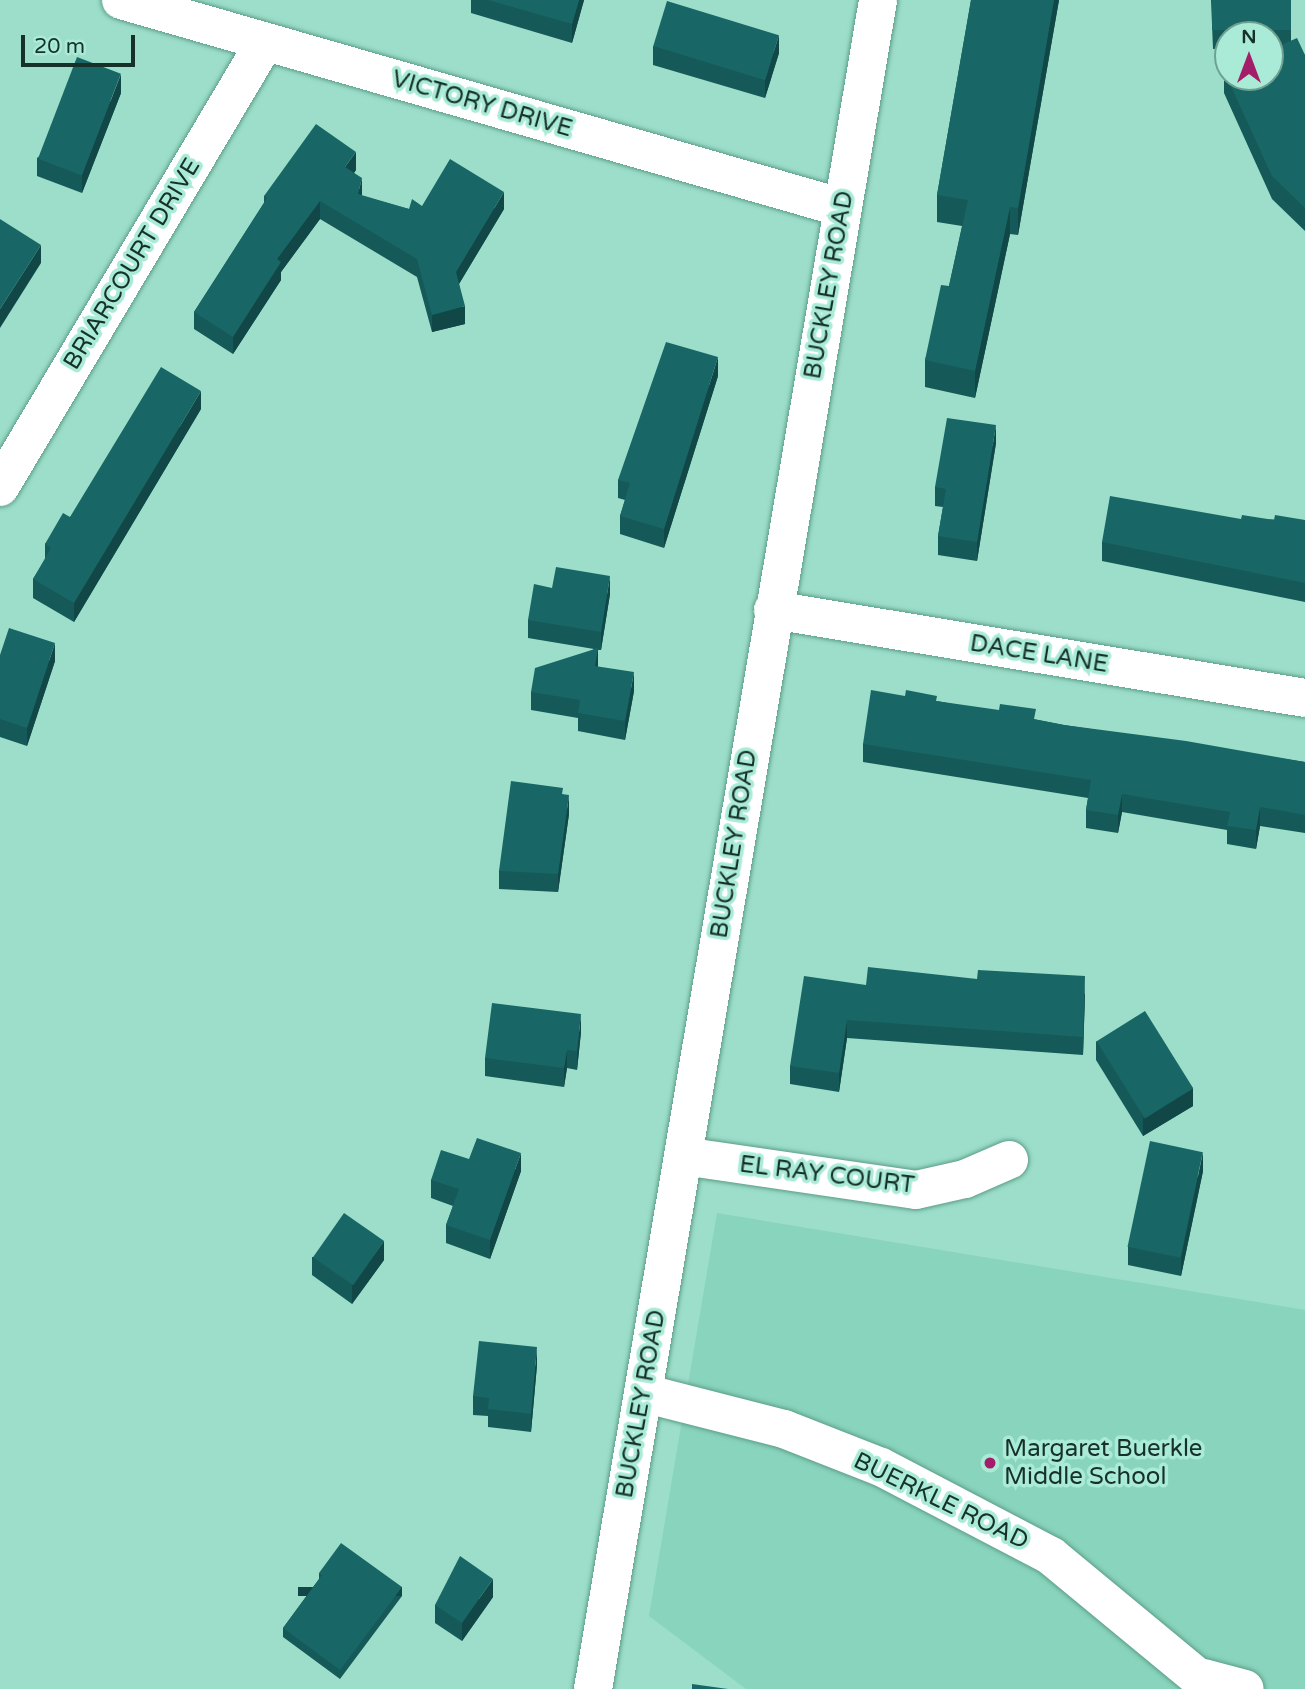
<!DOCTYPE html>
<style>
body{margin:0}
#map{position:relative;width:1305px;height:1689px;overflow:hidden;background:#9cdec9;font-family:"Varela Round",sans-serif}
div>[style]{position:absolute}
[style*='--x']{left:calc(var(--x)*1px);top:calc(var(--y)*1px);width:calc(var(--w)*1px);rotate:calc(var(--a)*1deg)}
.built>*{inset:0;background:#89d4bc}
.roads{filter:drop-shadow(0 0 2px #5c9d89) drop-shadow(0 0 2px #5c9d89)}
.minor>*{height:38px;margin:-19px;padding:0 19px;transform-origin:19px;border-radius:19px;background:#fff}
.wall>*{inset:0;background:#155958}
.shaded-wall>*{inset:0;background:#114847;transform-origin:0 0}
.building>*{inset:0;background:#186766;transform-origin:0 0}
.dots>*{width:19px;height:19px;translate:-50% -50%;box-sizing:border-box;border:4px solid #a9ebd6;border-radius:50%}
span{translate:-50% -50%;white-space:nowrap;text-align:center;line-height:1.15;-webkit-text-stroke:7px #a9ebd6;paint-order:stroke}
.street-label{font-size:24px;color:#163129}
.poi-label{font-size:24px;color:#163129}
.left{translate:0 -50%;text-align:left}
.north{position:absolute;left:1214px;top:21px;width:70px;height:70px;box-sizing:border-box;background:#a9ebd6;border:2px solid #6ea191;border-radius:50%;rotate:0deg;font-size:19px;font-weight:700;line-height:28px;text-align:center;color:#163129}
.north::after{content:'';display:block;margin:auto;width:24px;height:32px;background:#a41d68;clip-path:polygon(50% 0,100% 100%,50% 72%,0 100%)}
.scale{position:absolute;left:21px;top:35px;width:114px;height:32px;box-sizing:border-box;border:4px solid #163129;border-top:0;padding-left:9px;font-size:21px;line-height:24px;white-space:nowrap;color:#163129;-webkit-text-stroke:5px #a9ebd6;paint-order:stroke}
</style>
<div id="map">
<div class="built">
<i style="clip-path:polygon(717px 1213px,1305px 1310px,1305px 1689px,746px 1689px,649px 1616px)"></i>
</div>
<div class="roads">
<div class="minor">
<i style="--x:121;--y:0;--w:751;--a:16.07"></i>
<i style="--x:0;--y:487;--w:518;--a:-59.23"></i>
<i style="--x:773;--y:610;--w:539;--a:9.39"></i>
<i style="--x:683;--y:1156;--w:235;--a:8.3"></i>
<i style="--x:916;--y:1190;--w:50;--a:-12.7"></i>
<i style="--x:965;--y:1179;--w:48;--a:-23.4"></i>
<i style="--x:643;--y:1393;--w:146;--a:14.3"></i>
<i style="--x:784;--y:1429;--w:104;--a:21.4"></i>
<i style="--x:881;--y:1467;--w:192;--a:27.6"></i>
<i style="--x:1051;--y:1556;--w:209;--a:39.6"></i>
<i style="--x:1204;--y:1678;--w:42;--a:15"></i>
<i style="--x:593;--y:1689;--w:1713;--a:-80.42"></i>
</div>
</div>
<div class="wall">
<i style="clip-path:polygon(471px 0,584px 0,572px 43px,471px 13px)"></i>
<i style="clip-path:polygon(971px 0,1059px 0,1018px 235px,1010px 234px,975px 398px,925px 387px,925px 360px,949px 286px,962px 226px,937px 222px,937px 195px)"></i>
<i style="clip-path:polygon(1211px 0,1291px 0,1291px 41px,1305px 55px,1305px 231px,1272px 199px,1224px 93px,1224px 71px,1278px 47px,1270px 47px,1270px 35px,1228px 35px,1228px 48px,1213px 49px)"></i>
<i style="clip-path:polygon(653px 46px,779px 53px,765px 98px,653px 65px)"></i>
<i style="clip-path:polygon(121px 93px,82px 193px,37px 176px,37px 158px)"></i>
<i style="clip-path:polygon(356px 170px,354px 173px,362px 196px,409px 209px,422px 206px,504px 209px,459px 284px,465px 324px,432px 332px,417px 277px,320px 219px,281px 272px,281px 280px,233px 354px,194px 329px,194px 312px,264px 203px,264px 196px)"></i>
<i style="clip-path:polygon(718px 376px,664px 548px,620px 534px,620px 516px,625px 500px,618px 498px,618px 480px)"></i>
<i style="clip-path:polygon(201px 409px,74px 622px,33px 598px,33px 579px,45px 560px,45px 544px,70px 517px)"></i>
<i style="clip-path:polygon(996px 443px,977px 561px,938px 555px,938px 536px,943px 507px,935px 506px,935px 487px)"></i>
<i style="clip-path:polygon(1241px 519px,1305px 520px,1305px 602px,1102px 561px,1102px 542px)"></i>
<i style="clip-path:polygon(552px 588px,610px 594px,601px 650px,598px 650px,598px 667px,634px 691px,625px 740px,578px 731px,578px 718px,531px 710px,531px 692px,594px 649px,528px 638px,528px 620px)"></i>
<i style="clip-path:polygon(0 655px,55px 661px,27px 746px,0 737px)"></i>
<i style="clip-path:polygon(937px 701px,1064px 725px,1305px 762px,1305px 833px,1260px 826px,1256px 849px,1227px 844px,1227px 830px,1122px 812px,1118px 833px,1086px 828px,1086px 810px,1088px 798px,863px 762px,863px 744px)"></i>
<i style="clip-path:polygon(563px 794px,569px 814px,558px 892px,499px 889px,499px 871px)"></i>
<i style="clip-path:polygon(866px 985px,1085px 994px,1083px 1055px,847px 1038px,839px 1092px,790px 1084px,790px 1066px)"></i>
<i style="clip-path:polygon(581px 1032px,577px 1070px,567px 1068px,564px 1087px,485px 1076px,485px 1058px)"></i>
<i style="clip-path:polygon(1096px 1041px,1193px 1106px,1143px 1136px,1096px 1060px)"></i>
<i style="clip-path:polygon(469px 1159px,521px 1171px,490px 1259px,446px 1243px,446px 1225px,453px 1206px,431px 1198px,431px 1180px)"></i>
<i style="clip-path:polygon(1203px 1171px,1181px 1276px,1128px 1265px,1128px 1247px)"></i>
<i style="clip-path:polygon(312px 1257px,384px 1260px,352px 1304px,312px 1275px)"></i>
<i style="clip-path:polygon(537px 1365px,531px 1432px,488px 1427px,488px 1416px,473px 1415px,473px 1396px)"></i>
<i style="clip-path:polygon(319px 1573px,402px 1596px,340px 1679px,283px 1637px,283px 1628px,319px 1579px)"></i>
<i style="clip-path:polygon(493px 1597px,462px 1641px,435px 1623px,435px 1605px)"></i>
</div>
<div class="shaded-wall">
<i style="clip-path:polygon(579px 0,584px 0,572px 43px,572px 24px)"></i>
<i style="clip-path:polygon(1054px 0,1059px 0,1018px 235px,1018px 208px)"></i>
<i style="clip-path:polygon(779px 35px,779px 53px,765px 98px,765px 80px)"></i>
<i style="clip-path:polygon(121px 74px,121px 93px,82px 193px,82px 175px)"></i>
<i style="clip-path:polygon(356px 152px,356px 170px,345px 185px,345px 167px)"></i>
<i style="clip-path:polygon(362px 178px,362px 195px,358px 194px)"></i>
<i style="clip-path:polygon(504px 192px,504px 209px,456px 289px,456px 272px)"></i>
<i style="clip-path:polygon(320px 201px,320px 219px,281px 272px,281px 280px,233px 354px,233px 337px,277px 259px)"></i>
<i style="clip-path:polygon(1010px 207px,1010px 234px,975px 398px,975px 371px)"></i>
<i style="clip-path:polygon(41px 245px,41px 263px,0 328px,0 309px)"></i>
<i style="clip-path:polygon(465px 306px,465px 324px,432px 332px,432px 315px)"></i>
<i style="clip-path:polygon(718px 357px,718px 376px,664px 548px,664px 529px)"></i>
<i style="clip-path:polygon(201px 391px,201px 409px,74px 622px,74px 603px)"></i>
<i style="clip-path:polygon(996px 425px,996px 443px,977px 561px,977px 542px)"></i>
<i style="clip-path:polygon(610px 576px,610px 594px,601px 650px,601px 632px)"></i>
<i style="clip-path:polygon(55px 643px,55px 661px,27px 746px,27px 728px)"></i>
<i style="clip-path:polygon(598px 648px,598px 666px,595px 666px)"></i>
<i style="clip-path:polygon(634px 672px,634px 691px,625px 740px,625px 721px)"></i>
<i style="clip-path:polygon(1122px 794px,1122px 812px,1118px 833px,1118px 815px)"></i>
<i style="clip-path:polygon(569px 795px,569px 814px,558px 892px,558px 874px)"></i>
<i style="clip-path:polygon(1260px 807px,1260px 826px,1256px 849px,1256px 830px)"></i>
<i style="clip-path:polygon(1085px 976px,1085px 994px,1083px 1055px,1083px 1037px)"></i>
<i style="clip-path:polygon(581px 1014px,581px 1032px,577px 1070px,577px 1051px)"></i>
<i style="clip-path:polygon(847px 1020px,847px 1038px,839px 1092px,839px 1073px)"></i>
<i style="clip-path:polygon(567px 1050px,567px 1068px,564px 1087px,564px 1068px)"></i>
<i style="clip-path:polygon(1193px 1088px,1193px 1106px,1143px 1136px,1143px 1118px)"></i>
<i style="clip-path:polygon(1203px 1152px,1203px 1171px,1181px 1276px,1181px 1258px)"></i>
<i style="clip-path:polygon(521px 1153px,521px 1171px,490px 1259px,490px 1240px)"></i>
<i style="clip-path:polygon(384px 1241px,384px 1260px,352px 1304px,352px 1285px)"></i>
<i style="clip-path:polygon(537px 1347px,537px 1365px,531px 1432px,531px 1414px)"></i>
<i style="clip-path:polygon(493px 1579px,493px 1597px,462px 1641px,462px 1623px)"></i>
<i style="left:402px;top:1587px;width:9px;height:104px;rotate:90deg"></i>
</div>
<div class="building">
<i style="clip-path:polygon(488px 0,579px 0,572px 24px)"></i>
<i style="clip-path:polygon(971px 0,1054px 0,1018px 208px,1010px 207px,975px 371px,925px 360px,941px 285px,949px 286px,968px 200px,937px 195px)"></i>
<i style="left:1212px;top:0;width:79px;height:30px"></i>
<i style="left:667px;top:1px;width:117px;height:47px;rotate:17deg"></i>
<i style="clip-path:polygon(1297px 38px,1305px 55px,1305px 208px,1272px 176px,1224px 71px,1228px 69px,1228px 77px,1270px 77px,1270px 50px)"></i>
<i style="left:77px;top:57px;width:47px;height:109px;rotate:21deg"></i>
<i style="clip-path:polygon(316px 124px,356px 152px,345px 167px,362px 178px,358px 194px,409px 209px,412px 199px,422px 206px,450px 159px,504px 192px,456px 272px,465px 306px,432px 315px,417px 259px,320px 201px,277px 259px,281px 262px,233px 337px,194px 312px,267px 198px,264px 196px)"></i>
<i style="clip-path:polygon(0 219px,41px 245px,0 309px)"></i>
<i style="clip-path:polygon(666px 342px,718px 357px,664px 529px,620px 516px,630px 483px,618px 480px)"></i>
<i style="clip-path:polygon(161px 367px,201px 391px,74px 603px,33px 579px,51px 548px,45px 544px,63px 513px,70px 517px)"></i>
<i style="clip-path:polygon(947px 418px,996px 425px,977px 542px,938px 536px,946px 489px,935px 487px)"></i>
<i style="clip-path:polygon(1110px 496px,1241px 519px,1242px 515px,1274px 520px,1275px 515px,1305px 520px,1305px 583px,1102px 542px)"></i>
<i style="clip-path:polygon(556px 567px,610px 576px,601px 632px,528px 620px,534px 584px,552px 588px)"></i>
<i style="clip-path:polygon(9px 628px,55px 643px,27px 728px,0 719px,0 655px)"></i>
<i style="clip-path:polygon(598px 648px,595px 666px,634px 672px,625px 721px,578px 713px,580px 700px,531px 692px,535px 668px)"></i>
<i style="clip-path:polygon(871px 690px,905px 696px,906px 690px,937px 696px,936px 701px,999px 710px,1000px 704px,1036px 709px,1034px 719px,1064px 725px,1186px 741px,1305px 762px,1305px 815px,1260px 807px,1256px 830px,1227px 826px,1230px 812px,1122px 794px,1118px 815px,1086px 810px,1091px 780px,863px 744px)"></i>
<i style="clip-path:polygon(511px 781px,563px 788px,562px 794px,569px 795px,558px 874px,499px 871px)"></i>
<i style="clip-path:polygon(868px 967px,977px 979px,978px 970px,1085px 976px,1083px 1037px,847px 1020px,839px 1073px,790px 1066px,804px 976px,866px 985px)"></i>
<i style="clip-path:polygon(492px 1003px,581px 1014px,577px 1051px,567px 1050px,564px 1068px,485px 1058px)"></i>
<i style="left:1145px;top:1011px;width:91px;height:57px;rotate:58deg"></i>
<i style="clip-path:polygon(477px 1138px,521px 1153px,490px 1240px,446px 1225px,459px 1189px,431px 1180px,441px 1150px,469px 1159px)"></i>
<i style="left:1150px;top:1141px;width:54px;height:108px;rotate:12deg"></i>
<i style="left:344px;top:1213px;width:49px;height:54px;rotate:35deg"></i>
<i style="clip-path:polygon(479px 1341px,537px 1347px,531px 1414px,488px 1409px,489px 1398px,473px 1396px)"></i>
<i style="clip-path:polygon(341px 1543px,402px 1587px,340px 1670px,283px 1628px,322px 1575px,319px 1573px)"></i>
<i style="clip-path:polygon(460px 1556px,493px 1579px,462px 1623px,435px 1605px)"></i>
<i style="clip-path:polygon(692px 1684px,728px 1689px,692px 1689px)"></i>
</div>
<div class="dots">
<i style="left:990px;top:1463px;background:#a41d68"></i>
</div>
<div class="street-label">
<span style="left:482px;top:104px;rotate:16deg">VICTORY DRIVE</span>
<span style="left:132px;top:264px;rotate:-59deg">BRIARCOURT DRIVE</span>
<span style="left:829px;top:285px;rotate:-80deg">BUCKLEY ROAD</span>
<span style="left:1039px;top:654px;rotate:9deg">DACE LANE</span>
<span style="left:734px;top:844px;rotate:-81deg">BUCKLEY ROAD</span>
<span style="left:827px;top:1175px;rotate:7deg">EL RAY COURT</span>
<span style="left:641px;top:1404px;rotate:-80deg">BUCKLEY ROAD</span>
<span style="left:941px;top:1501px;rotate:26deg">BUERKLE ROAD</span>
</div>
<div class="poi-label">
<span class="left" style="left:1004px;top:1463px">Margaret Buerkle<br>Middle School</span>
</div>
<div class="north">N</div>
<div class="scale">20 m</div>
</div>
